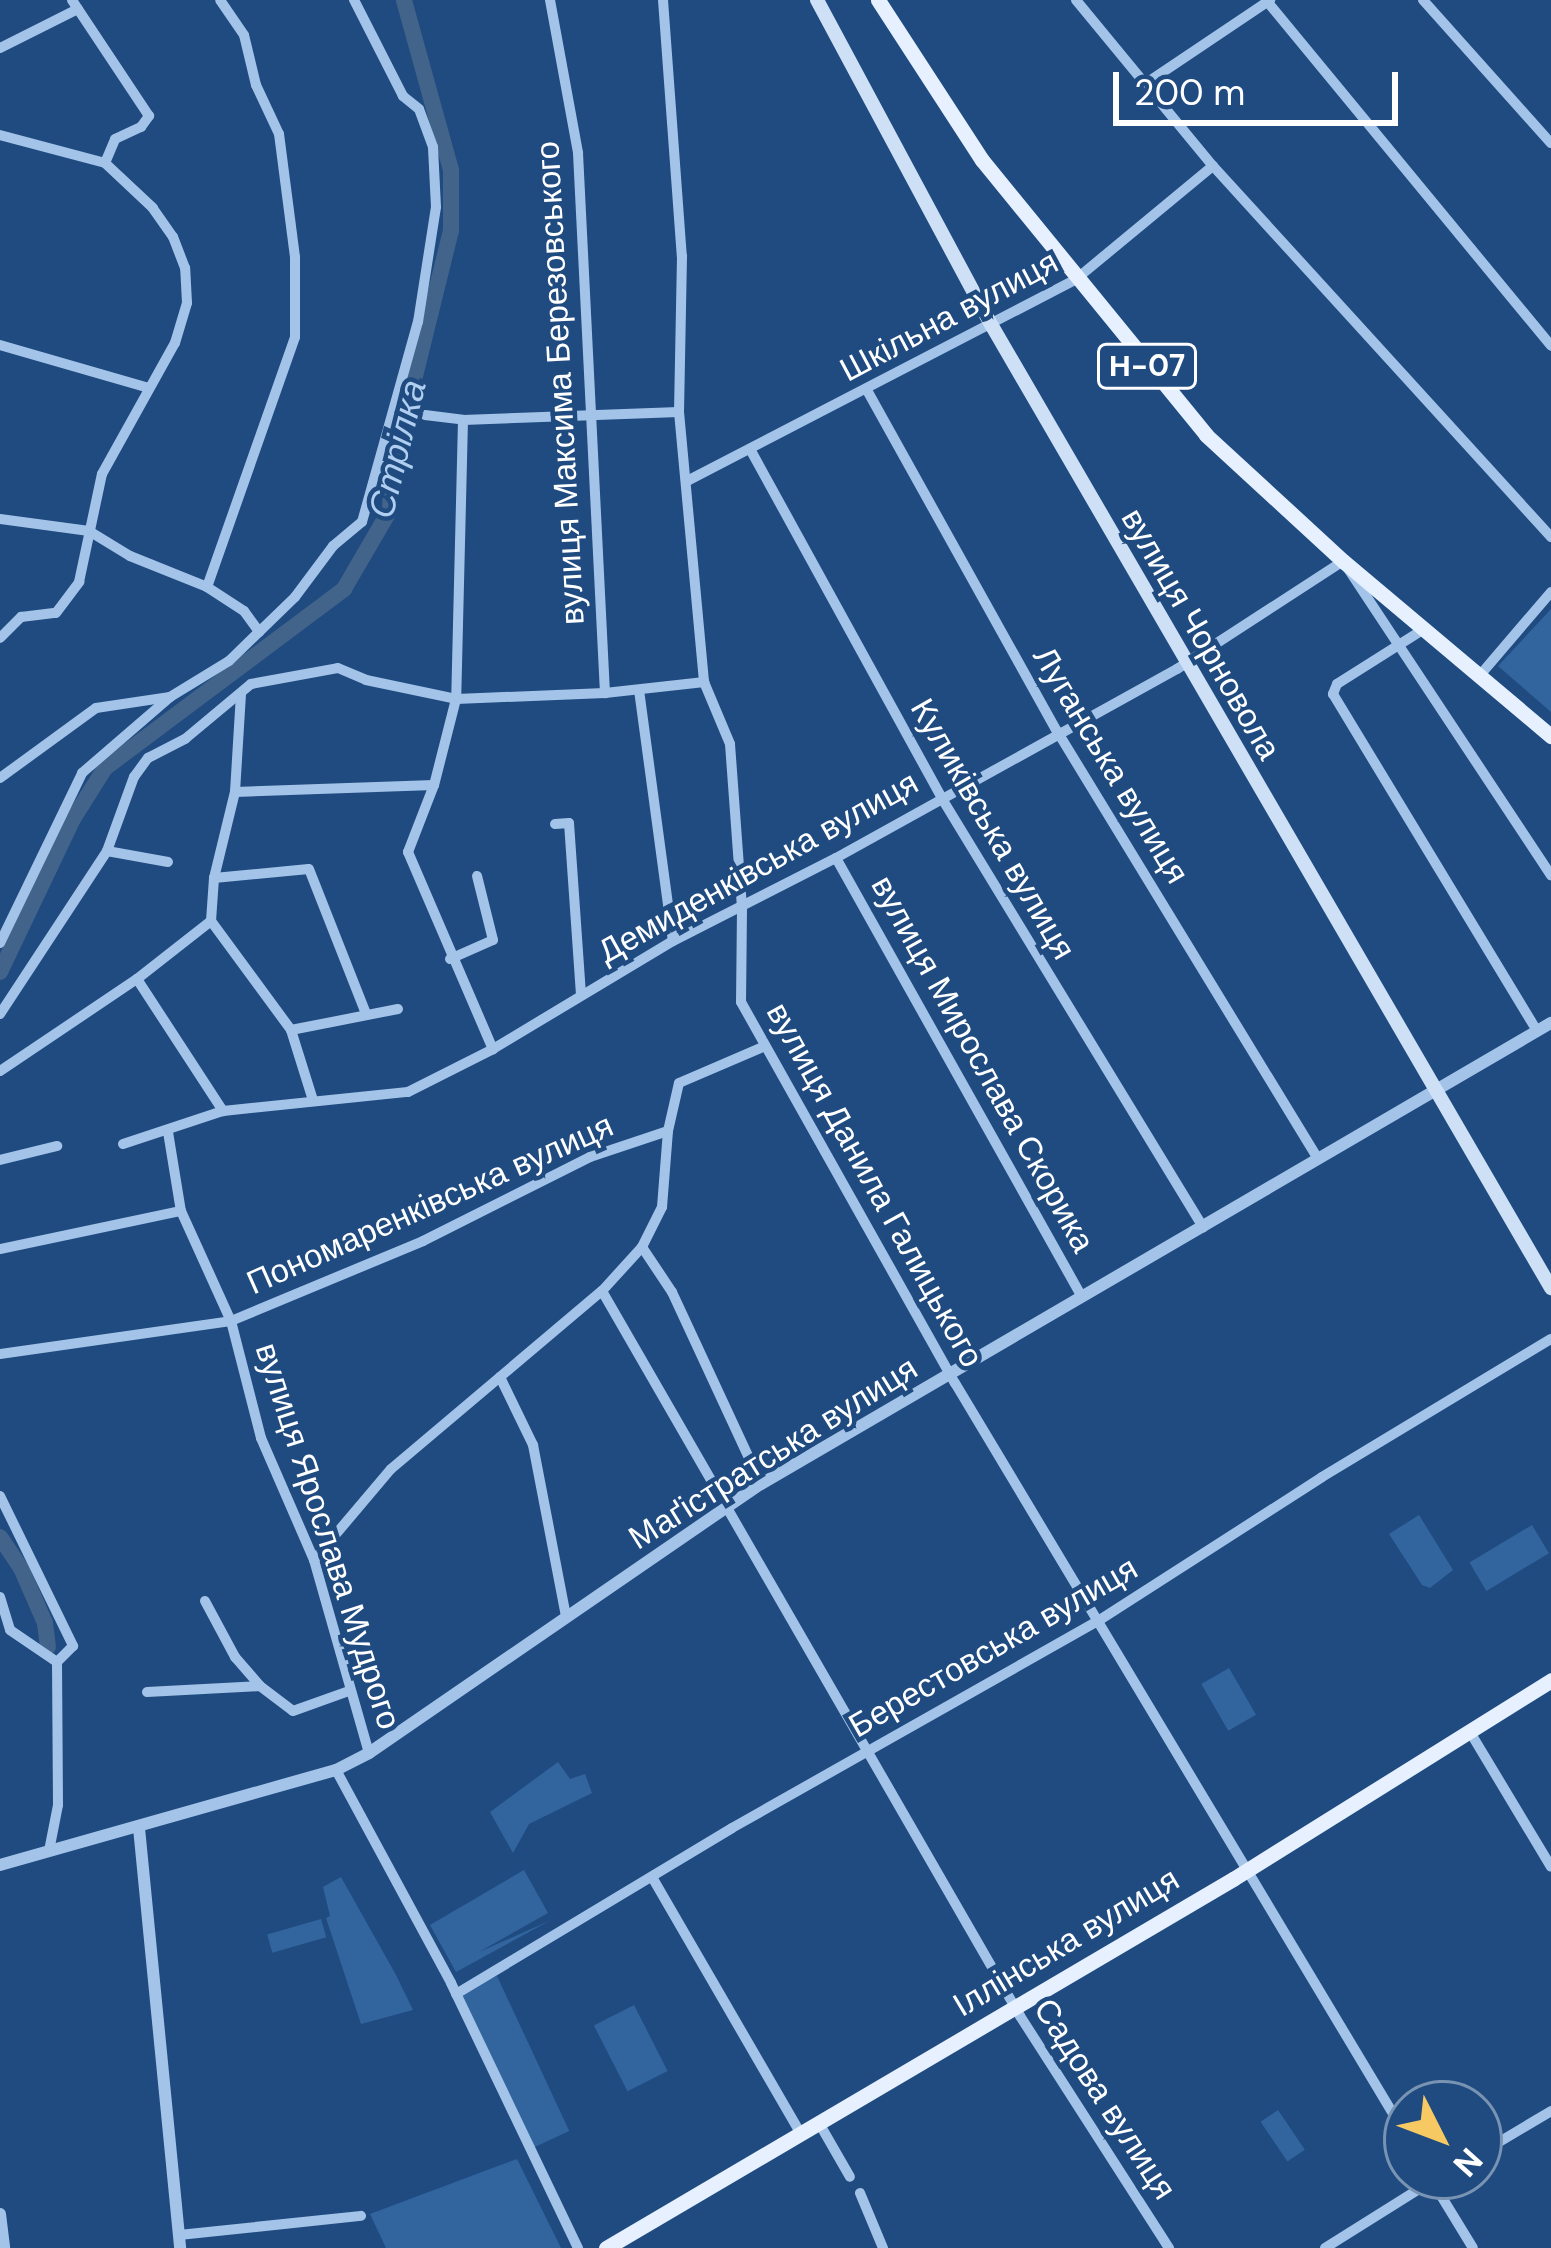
<!DOCTYPE html>
<meta charset="utf-8">
<style>
body{margin:0}
#map{position:relative;width:1551px;height:2248px;overflow:hidden;background:#1f4b80;font-family:"DM Sans",sans-serif}
div>[style]{position:absolute}
[style*='--x']{left:calc(var(--x)*1px);top:calc(var(--y)*1px);width:calc(var(--w)*1px);rotate:calc(var(--a)*1deg)}
.green>*{inset:0;background:#32659e;transform-origin:0 0}
.river>*{height:16px;margin:-8px;padding:0 8px;transform-origin:8px;border-radius:8px;background:#43648a}
.minor>*{height:10px;margin:-5px;padding:0 5px;transform-origin:5px;border-radius:5px;background:#a3c4e8}
.tertiary>*{height:12px;margin:-6px;padding:0 6px;transform-origin:6px;border-radius:6px;background:#a3c4e8}
.secondary>*{height:14px;margin:-7px;padding:0 7px;transform-origin:7px;border-radius:7px;background:#cee0f6}
.primary>*{height:15px;margin:-7.5px;padding:0 7.5px;transform-origin:7.5px;border-radius:7.5px;background:#e6f0fe}
span{translate:-50% -50%;white-space:nowrap;text-align:center;line-height:1.15;-webkit-text-stroke:9px #1f4b80;paint-order:stroke}
.shield-label span{padding:3px 9px;background:#1f4b80;border:3px solid;border-radius:9px;-webkit-text-stroke-width:0}
.shield-label{font-size:30px;color:#fff;font-weight:700}
.street-label{font-size:33px;color:#fff}
.water-label{font-size:36px;color:#afcef0;font-style:italic}
.north{position:absolute;left:1383px;top:2080px;width:120px;height:120px;box-sizing:border-box;background:#1f4b80;border:3px solid #7993b3;border-radius:50%;rotate:132deg;font-size:33px;font-weight:700;line-height:48px;text-align:center;color:#fff}
.north::after{content:'';display:block;margin:auto;width:42px;height:54px;background:#f7c963;clip-path:polygon(50% 0,100% 100%,50% 72%,0 100%)}
.scale{position:absolute;left:1113px;top:72px;width:285px;height:54px;box-sizing:border-box;border:6px solid #fff;border-top:0;padding-left:15px;font-size:36px;line-height:42px;white-space:nowrap;color:#fff;-webkit-text-stroke:9px #1f4b80;paint-order:stroke}
</style>
<div id="map">
<div class="green">
<i style="clip-path:polygon(1551px 609px,1551px 712px,1498px 666px)"></i>
<i style="clip-path:polygon(1419px 1515px,1453px 1570px,1430px 1588px,1422px 1585px,1389px 1534px)"></i>
<i style="left:1532px;top:1525px;width:33px;height:73px;rotate:59deg"></i>
<i style="left:1229px;top:1668px;width:54px;height:32px;rotate:60deg"></i>
<i style="clip-path:polygon(558px 1762px,570px 1779px,585px 1774px,592px 1793px,529px 1824px,513px 1853px,490px 1812px)"></i>
<i style="clip-path:polygon(524px 1870px,548px 1913px,479px 1952px,549px 1921px,456px 1972px,430px 1925px)"></i>
<i style="clip-path:polygon(341px 1877px,396px 1975px,413px 2010px,361px 2024px,326px 1918px,330px 1916px,323px 1887px)"></i>
<i style="left:321px;top:1919px;width:19px;height:56px;rotate:74deg"></i>
<i style="left:497px;top:1976px;width:171px;height:41px;rotate:65deg"></i>
<i style="left:634px;top:2005px;width:74px;height:45px;rotate:63deg"></i>
<i style="left:1278px;top:2110px;width:48px;height:21px;rotate:56deg"></i>
<i style="clip-path:polygon(517px 2159px,561px 2248px,386px 2248px,370px 2214px)"></i>
</div>
<div class="river">
<i style="--x:0;--y:972;--w:170;--a:-64.5"></i>
<i style="--x:73;--y:819;--w:60;--a:-57.9"></i>
<i style="--x:105;--y:768;--w:299;--a:-36.8"></i>
<i style="--x:344;--y:589;--w:91;--a:-59.8"></i>
<i style="--x:390;--y:510;--w:41;--a:-87.2"></i>
<i style="--x:392;--y:469;--w:245;--a:-76.1"></i>
<i style="--x:451;--y:231;--w:61;--a:-90"></i>
<i style="--x:451;--y:170;--w:176;--a:-105.5"></i>
<i style="--x:0;--y:1537;--w:37;--a:56"></i>
<i style="--x:21;--y:1568;--w:60;--a:66.4"></i>
<i style="--x:45;--y:1623;--w:24;--a:83"></i>
</div>
<div class="minor">
<i style="--x:550;--y:0;--w:156;--a:79.6"></i>
<i style="--x:578;--y:153;--w:541;--a:87.14"></i>
<i style="--x:663;--y:0;--w:257;--a:85.8"></i>
<i style="--x:682;--y:256;--w:156;--a:91.1"></i>
<i style="--x:679;--y:412;--w:271;--a:84.7"></i>
<i style="--x:704;--y:682;--w:67;--a:67.2"></i>
<i style="--x:730;--y:744;--w:164;--a:85.8"></i>
<i style="--x:742;--y:908;--w:94;--a:90.6"></i>
<i style="--x:741;--y:1002;--w:437;--a:60.7"></i>
<i style="--x:955;--y:1383;--w:879;--a:59.06"></i>
<i style="--x:1076;--y:0;--w:215;--a:50.5"></i>
<i style="--x:1213;--y:166;--w:502;--a:47.66"></i>
<i style="--x:1266;--y:0;--w:448;--a:50.5"></i>
<i style="--x:1423;--y:0;--w:192;--a:48.2"></i>
<i style="--x:0;--y:48;--w:87;--a:-26.6"></i>
<i style="--x:1145;--y:84;--w:151;--a:-33.9"></i>
<i style="--x:0;--y:135;--w:109;--a:14.9"></i>
<i style="--x:105;--y:163;--w:26;--a:-67"></i>
<i style="--x:115;--y:139;--w:29;--a:-25"></i>
<i style="--x:141;--y:127;--w:14;--a:-54"></i>
<i style="--x:149;--y:116;--w:139;--a:-123.6"></i>
<i style="--x:0;--y:345;--w:155;--a:16.1"></i>
<i style="--x:868;--y:392;--w:388;--a:60.9"></i>
<i style="--x:1057;--y:731;--w:501;--a:58.62"></i>
<i style="--x:425;--y:415;--w:38;--a:7"></i>
<i style="--x:463;--y:420;--w:216;--a:-2.1"></i>
<i style="--x:463;--y:420;--w:279;--a:91.4"></i>
<i style="--x:456;--y:699;--w:89;--a:104.3"></i>
<i style="--x:434;--y:785;--w:72;--a:111.2"></i>
<i style="--x:408;--y:852;--w:215;--a:66.7"></i>
<i style="--x:750;--y:449;--w:397;--a:61.2"></i>
<i style="--x:941;--y:797;--w:504;--a:58.65"></i>
<i style="--x:689;--y:480;--w:435;--a:-27.4"></i>
<i style="--x:1075;--y:280;--w:179;--a:-39.6"></i>
<i style="--x:0;--y:519;--w:90;--a:7.7"></i>
<i style="--x:89;--y:531;--w:48;--a:31.4"></i>
<i style="--x:130;--y:556;--w:83;--a:21.9"></i>
<i style="--x:207;--y:587;--w:44;--a:33"></i>
<i style="--x:244;--y:611;--w:26;--a:54"></i>
<i style="--x:207;--y:587;--w:265;--a:-70.6"></i>
<i style="--x:295;--y:337;--w:80;--a:-90"></i>
<i style="--x:295;--y:257;--w:124;--a:-97.4"></i>
<i style="--x:279;--y:134;--w:54;--a:-115.1"></i>
<i style="--x:256;--y:85;--w:51;--a:-103.5"></i>
<i style="--x:244;--y:35;--w:42;--a:-124.4"></i>
<i style="--x:1424;--y:629;--w:103;--a:147.7"></i>
<i style="--x:1337;--y:684;--w:11;--a:112"></i>
<i style="--x:1333;--y:694;--w:394;--a:58.8"></i>
<i style="--x:0;--y:638;--w:30;--a:-45"></i>
<i style="--x:21;--y:617;--w:35;--a:-7"></i>
<i style="--x:56;--y:613;--w:39;--a:-53"></i>
<i style="--x:79;--y:582;--w:110;--a:-78"></i>
<i style="--x:102;--y:474;--w:150;--a:-60.9"></i>
<i style="--x:175;--y:343;--w:42;--a:-73.3"></i>
<i style="--x:187;--y:303;--w:35;--a:-93"></i>
<i style="--x:185;--y:268;--w:33;--a:-111"></i>
<i style="--x:173;--y:237;--w:35;--a:-125"></i>
<i style="--x:153;--y:208;--w:66;--a:-136.8"></i>
<i style="--x:1481;--y:674;--w:108;--a:-49.5"></i>
<i style="--x:639;--y:690;--w:253;--a:82.3"></i>
<i style="--x:0;--y:778;--w:119;--a:-36.1"></i>
<i style="--x:96;--y:708;--w:75;--a:-8.5"></i>
<i style="--x:235;--y:792;--w:199;--a:-2"></i>
<i style="--x:555;--y:824;--w:14;--a:-4"></i>
<i style="--x:569;--y:823;--w:172;--a:86"></i>
<i style="--x:107;--y:851;--w:62;--a:10.2"></i>
<i style="--x:836;--y:858;--w:503;--a:60.74"></i>
<i style="--x:214;--y:878;--w:95;--a:-5.4"></i>
<i style="--x:309;--y:869;--w:156;--a:68.5"></i>
<i style="--x:211;--y:921;--w:135;--a:53.7"></i>
<i style="--x:291;--y:1030;--w:73;--a:72.6"></i>
<i style="--x:0;--y:943;--w:189;--a:-64.2"></i>
<i style="--x:82;--y:773;--w:116;--a:-40.8"></i>
<i style="--x:170;--y:697;--w:69;--a:-31.4"></i>
<i style="--x:229;--y:661;--w:92;--a:-44.1"></i>
<i style="--x:295;--y:597;--w:64;--a:-53.3"></i>
<i style="--x:333;--y:546;--w:38;--a:-40"></i>
<i style="--x:362;--y:522;--w:208;--a:-74.4"></i>
<i style="--x:418;--y:322;--w:116;--a:-81.1"></i>
<i style="--x:436;--y:207;--w:60;--a:-92.9"></i>
<i style="--x:433;--y:147;--w:40;--a:-110.2"></i>
<i style="--x:419;--y:109;--w:21;--a:-141"></i>
<i style="--x:403;--y:96;--w:108;--a:-117"></i>
<i style="--x:450;--y:959;--w:47;--a:-23.8"></i>
<i style="--x:493;--y:940;--w:66;--a:-104"></i>
<i style="--x:137;--y:979;--w:158;--a:56.9"></i>
<i style="--x:0;--y:1014;--w:195;--a:-56.7"></i>
<i style="--x:107;--y:851;--w:79;--a:-70"></i>
<i style="--x:134;--y:777;--w:24;--a:-54"></i>
<i style="--x:148;--y:758;--w:42;--a:-27.2"></i>
<i style="--x:185;--y:739;--w:86;--a:-39.8"></i>
<i style="--x:251;--y:684;--w:88;--a:-10.4"></i>
<i style="--x:338;--y:668;--w:30;--a:23"></i>
<i style="--x:366;--y:680;--w:92;--a:11.9"></i>
<i style="--x:456;--y:699;--w:149;--a:-2.3"></i>
<i style="--x:605;--y:693;--w:100;--a:-6.3"></i>
<i style="--x:291;--y:1030;--w:109;--a:-11.1"></i>
<i style="--x:0;--y:1071;--w:165;--a:-33.9"></i>
<i style="--x:137;--y:979;--w:94;--a:-38.1"></i>
<i style="--x:211;--y:921;--w:43;--a:-86"></i>
<i style="--x:214;--y:878;--w:89;--a:-76.3"></i>
<i style="--x:235;--y:792;--w:98;--a:-86.5"></i>
<i style="--x:168;--y:1132;--w:80;--a:80.7"></i>
<i style="--x:181;--y:1211;--w:121;--a:65.6"></i>
<i style="--x:231;--y:1321;--w:121;--a:75.6"></i>
<i style="--x:261;--y:1438;--w:133;--a:66.5"></i>
<i style="--x:314;--y:1560;--w:201;--a:74.1"></i>
<i style="--x:123;--y:1144;--w:105;--a:-18.3"></i>
<i style="--x:223;--y:1111;--w:186;--a:-5.9"></i>
<i style="--x:408;--y:1092;--w:95;--a:-26.8"></i>
<i style="--x:493;--y:1049;--w:210;--a:-31"></i>
<i style="--x:673;--y:941;--w:183;--a:-27"></i>
<i style="--x:836;--y:858;--w:390;--a:-29"></i>
<i style="--x:1177;--y:669;--w:198;--a:-33"></i>
<i style="--x:1343;--y:561;--w:377;--a:56.5"></i>
<i style="--x:0;--y:1160;--w:59;--a:-13.8"></i>
<i style="--x:642;--y:1247;--w:54;--a:56.3"></i>
<i style="--x:672;--y:1292;--w:212;--a:65.1"></i>
<i style="--x:0;--y:1249;--w:185;--a:-11.9"></i>
<i style="--x:602;--y:1291;--w:837;--a:60.03"></i>
<i style="--x:1020;--y:2016;--w:276;--a:57.3"></i>
<i style="--x:0;--y:1354;--w:233;--a:-8.1"></i>
<i style="--x:231;--y:1321;--w:208;--a:-22.6"></i>
<i style="--x:423;--y:1241;--w:187;--a:-26.7"></i>
<i style="--x:590;--y:1157;--w:82;--a:-18.4"></i>
<i style="--x:500;--y:1377;--w:76;--a:64.1"></i>
<i style="--x:533;--y:1445;--w:174;--a:79.1"></i>
<i style="--x:0;--y:1496;--w:167;--a:64"></i>
<i style="--x:73;--y:1646;--w:23;--a:135"></i>
<i style="--x:314;--y:1560;--w:119;--a:-49.8"></i>
<i style="--x:391;--y:1469;--w:276;--a:-40.2"></i>
<i style="--x:602;--y:1291;--w:59;--a:-47.7"></i>
<i style="--x:642;--y:1247;--w:45;--a:-63.4"></i>
<i style="--x:662;--y:1207;--w:76;--a:-85.5"></i>
<i style="--x:668;--y:1131;--w:49;--a:-77.1"></i>
<i style="--x:679;--y:1083;--w:91;--a:-23.2"></i>
<i style="--x:0;--y:1597;--w:34;--a:73"></i>
<i style="--x:10;--y:1630;--w:57;--a:34.2"></i>
<i style="--x:205;--y:1601;--w:64;--a:61.8"></i>
<i style="--x:235;--y:1657;--w:38;--a:49"></i>
<i style="--x:147;--y:1692;--w:113;--a:-3"></i>
<i style="--x:260;--y:1686;--w:41;--a:37.1"></i>
<i style="--x:293;--y:1711;--w:59;--a:-19.7"></i>
<i style="--x:1470;--y:1732;--w:157;--a:59"></i>
<i style="--x:336;--y:1770;--w:242;--a:61.6"></i>
<i style="--x:451;--y:1983;--w:294;--a:64.4"></i>
<i style="--x:49;--y:1851;--w:47;--a:-78.9"></i>
<i style="--x:58;--y:1805;--w:143;--a:-90.4"></i>
<i style="--x:652;--y:1877;--w:297;--a:59.9"></i>
<i style="--x:456;--y:1994;--w:322;--a:-31"></i>
<i style="--x:732;--y:1828;--w:420;--a:-29.5"></i>
<i style="--x:1098;--y:1621;--w:266;--a:-32.7"></i>
<i style="--x:1322;--y:1477;--w:267;--a:-31.1"></i>
<i style="--x:819;--y:2123;--w:62;--a:60.1"></i>
<i style="--x:1479;--y:2154;--w:84;--a:-30.8"></i>
<i style="--x:1429;--y:2176;--w:84;--a:58.6"></i>
<i style="--x:860;--y:2193;--w:60;--a:67.3"></i>
<i style="--x:179;--y:2235;--w:183;--a:-6"></i>
<i style="--x:1325;--y:2248;--w:136;--a:-32.1"></i>
</div>
<div class="tertiary">
<i style="--x:139;--y:1828;--w:422;--a:84.4"></i>
<i style="--x:0;--y:1865;--w:349;--a:-15.8"></i>
<i style="--x:336;--y:1770;--w:37;--a:-27"></i>
<i style="--x:369;--y:1753;--w:475;--a:-34.5"></i>
<i style="--x:761;--y:1484;--w:915;--a:-30.27"></i>
<i style="--x:0;--y:2214;--w:34;--a:83"></i>
</div>
<div class="secondary">
<i style="--x:817;--y:0;--w:370;--a:61.8"></i>
<i style="--x:992;--y:326;--w:1113;--a:59.84"></i>
</div>
<div class="primary">
<i style="--x:878;--y:0;--w:191;--a:57"></i>
<i style="--x:982;--y:160;--w:355;--a:50.8"></i>
<i style="--x:1206;--y:435;--w:186;--a:42.6"></i>
<i style="--x:1343;--y:561;--w:272;--a:40.1"></i>
<i style="--x:606;--y:2248;--w:728;--a:-30.48"></i>
<i style="--x:1233;--y:1879;--w:375;--a:-32"></i>
</div>
<div class="shield-label">
<span style="left:1147px;top:366px">Н-07</span>
</div>
<div class="street-label">
<span style="left:949px;top:316px;rotate:-28deg">Шкільна вулиця</span>
<span style="left:560px;top:383px;rotate:-93deg">вулиця Максима Березовського</span>
<span style="left:1201px;top:634px;rotate:60deg">вулиця Чорновола</span>
<span style="left:1111px;top:765px;rotate:59deg">Луганська вулиця</span>
<span style="left:993px;top:829px;rotate:60deg">Куликівська вулиця</span>
<span style="left:758px;top:867px;rotate:-29deg">Демиденківська вулиця</span>
<span style="left:983px;top:1064px;rotate:61deg">вулиця Мирослава Скорика</span>
<span style="left:875px;top:1185px;rotate:61deg">вулиця Данила Галицького</span>
<span style="left:430px;top:1204px;rotate:-24deg">Пономаренківська вулиця</span>
<span style="left:773px;top:1453px;rotate:-32deg">Маґістратська вулиця</span>
<span style="left:328px;top:1536px;rotate:72deg">вулиця Ярослава Мудрого</span>
<span style="left:993px;top:1647px;rotate:-30deg">Берестовська вулиця</span>
<span style="left:1066px;top:1942px;rotate:-31deg">Іллінська вулиця</span>
<span style="left:1105px;top:2099px;rotate:57deg">Садова вулиця</span>
</div>
<div class="water-label">
<span style="left:397px;top:449px;rotate:-76deg">Стрілка</span>
</div>
<div class="north">N</div>
<div class="scale">200 m</div>
</div>
